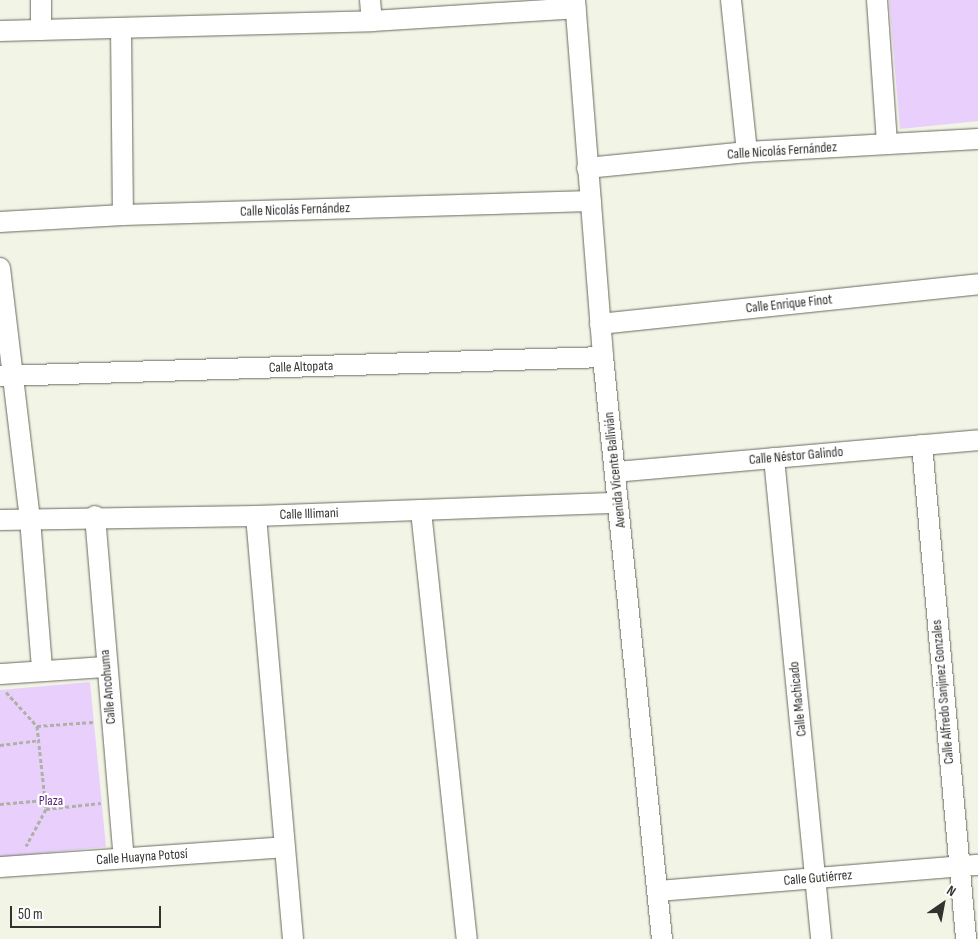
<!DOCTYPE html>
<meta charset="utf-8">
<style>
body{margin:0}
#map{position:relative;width:978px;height:939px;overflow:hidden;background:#f2f5e6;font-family:"Sofia Sans Condensed",sans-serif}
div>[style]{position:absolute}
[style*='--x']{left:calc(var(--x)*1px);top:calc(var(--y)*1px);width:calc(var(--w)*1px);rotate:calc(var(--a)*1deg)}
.green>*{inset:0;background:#e8cffc}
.path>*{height:3px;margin-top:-1.5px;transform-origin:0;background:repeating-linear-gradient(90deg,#afb1a6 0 4px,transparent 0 6.5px)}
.roads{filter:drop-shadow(0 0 1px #676a5d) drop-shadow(0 0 1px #676a5d)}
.minor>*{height:20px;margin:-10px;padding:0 10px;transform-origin:10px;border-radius:10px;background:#fff}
span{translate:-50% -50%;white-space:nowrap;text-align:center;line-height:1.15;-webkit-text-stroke:4.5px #fff;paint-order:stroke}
.street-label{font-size:14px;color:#32332e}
.park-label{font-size:14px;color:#571d79}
.north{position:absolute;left:918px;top:879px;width:50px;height:50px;-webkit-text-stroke:4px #fff;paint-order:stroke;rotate:33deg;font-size:14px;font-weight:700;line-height:20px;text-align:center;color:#32332e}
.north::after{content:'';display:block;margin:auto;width:18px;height:22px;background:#32332e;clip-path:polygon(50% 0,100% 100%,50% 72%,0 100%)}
.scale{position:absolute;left:10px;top:906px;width:151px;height:22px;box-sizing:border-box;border:2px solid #32332e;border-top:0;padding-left:6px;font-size:15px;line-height:18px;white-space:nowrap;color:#32332e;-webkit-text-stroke:4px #fff;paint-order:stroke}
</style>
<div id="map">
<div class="green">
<i style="clip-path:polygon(889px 0,978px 0,978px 121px,900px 129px)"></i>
<i style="clip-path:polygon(90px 682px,106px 847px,0 857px,0 690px)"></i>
</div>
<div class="path">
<i style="--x:6;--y:692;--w:46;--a:47.6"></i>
<i style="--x:37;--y:726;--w:83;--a:83.8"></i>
<i style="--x:46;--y:809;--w:42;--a:118.4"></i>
<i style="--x:37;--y:726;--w:56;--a:-4.1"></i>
<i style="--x:0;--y:745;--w:38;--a:-7"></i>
<i style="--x:0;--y:804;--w:45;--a:-5.1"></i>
<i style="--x:46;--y:809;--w:55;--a:-6.2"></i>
</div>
<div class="roads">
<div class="minor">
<i style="--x:41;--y:0;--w:30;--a:90"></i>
<i style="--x:370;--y:0;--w:21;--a:85"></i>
<i style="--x:575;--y:0;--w:358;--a:85.5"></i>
<i style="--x:603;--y:357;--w:585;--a:84.21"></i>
<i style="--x:731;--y:0;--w:153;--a:84"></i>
<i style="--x:877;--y:0;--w:144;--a:86"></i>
<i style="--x:121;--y:28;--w:187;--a:89.4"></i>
<i style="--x:0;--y:31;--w:372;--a:-1.5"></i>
<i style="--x:372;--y:21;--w:204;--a:-3.6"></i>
<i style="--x:587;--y:168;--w:161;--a:-5.7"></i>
<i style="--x:747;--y:152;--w:231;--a:-3.2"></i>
<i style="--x:0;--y:222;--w:123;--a:-3.3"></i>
<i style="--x:123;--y:215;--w:468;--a:-1.7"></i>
<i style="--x:0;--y:268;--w:253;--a:83.2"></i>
<i style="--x:30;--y:519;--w:150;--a:85.4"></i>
<i style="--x:600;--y:324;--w:380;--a:-6"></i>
<i style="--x:0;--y:376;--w:603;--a:-1.8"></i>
<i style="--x:922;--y:445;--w:496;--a:84.9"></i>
<i style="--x:774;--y:458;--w:483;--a:84.4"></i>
<i style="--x:615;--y:472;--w:364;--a:-5"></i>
<i style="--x:421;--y:511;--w:430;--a:83.9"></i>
<i style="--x:95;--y:516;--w:343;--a:85.2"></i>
<i style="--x:256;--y:516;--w:425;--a:85"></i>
<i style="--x:0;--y:520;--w:256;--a:-0.9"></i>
<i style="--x:256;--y:516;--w:362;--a:-2.1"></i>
<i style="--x:0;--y:674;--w:106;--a:-3.8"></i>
<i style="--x:0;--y:867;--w:285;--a:-4"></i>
<i style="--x:659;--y:891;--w:320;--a:-4.7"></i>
</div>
</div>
<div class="street-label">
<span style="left:782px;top:151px;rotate:-4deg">Calle Nicolás Fernández</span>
<span style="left:295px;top:210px;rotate:-2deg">Calle Nicolás Fernández</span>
<span style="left:789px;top:304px;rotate:-6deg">Calle Enrique Finot</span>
<span style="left:301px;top:367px;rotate:-2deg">Calle Altopata</span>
<span style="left:796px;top:456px;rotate:-5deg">Calle Néstor Galindo</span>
<span style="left:615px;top:470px;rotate:-96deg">Avenida Vicente Ballivián</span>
<span style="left:309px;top:514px;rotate:-2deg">Calle Illimani</span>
<span style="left:108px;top:687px;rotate:-95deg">Calle Ancohuma</span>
<span style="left:943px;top:692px;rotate:-95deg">Calle Alfredo Sanjinez Gonzales</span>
<span style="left:798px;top:699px;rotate:-96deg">Calle Machicado</span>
<span style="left:142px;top:857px;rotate:-4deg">Calle Huayna Potosí</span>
<span style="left:818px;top:878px;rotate:-5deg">Calle Gutiérrez</span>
</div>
<div class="park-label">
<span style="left:51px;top:801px">Plaza</span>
</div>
<div class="north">N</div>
<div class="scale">50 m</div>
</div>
